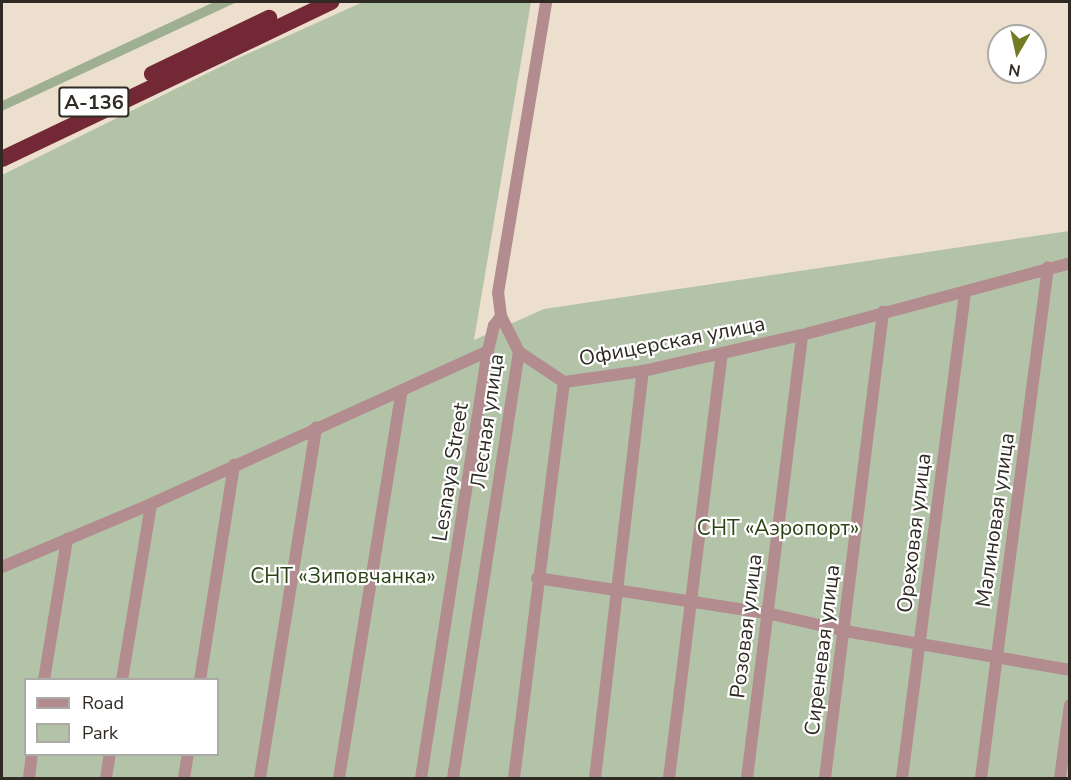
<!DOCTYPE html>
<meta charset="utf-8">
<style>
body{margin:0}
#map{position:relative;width:1071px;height:780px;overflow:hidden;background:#ecdfce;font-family:"Nunito Sans",sans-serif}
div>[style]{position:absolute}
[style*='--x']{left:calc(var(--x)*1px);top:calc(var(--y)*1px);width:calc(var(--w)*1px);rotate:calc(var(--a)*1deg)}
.green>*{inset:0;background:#b3c3a8}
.forest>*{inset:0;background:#9fb092}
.minor>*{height:12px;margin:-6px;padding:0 6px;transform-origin:6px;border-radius:6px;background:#b38c8f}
.highway>*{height:16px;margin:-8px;padding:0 8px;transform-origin:8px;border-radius:8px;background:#732835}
span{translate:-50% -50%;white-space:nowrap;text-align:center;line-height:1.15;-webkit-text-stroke:4.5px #fff;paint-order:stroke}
.shield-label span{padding:2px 4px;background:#fff;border:2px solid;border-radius:4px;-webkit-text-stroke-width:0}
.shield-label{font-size:20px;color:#2f2a23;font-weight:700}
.street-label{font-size:21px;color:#2f2a23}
.park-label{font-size:21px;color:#2a4214}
.frame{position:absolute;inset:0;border:3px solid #2f2a23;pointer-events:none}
.legend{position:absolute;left:24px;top:678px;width:195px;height:78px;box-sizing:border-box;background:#fff;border:2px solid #acaaa7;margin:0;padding:8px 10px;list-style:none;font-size:18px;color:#2f2a23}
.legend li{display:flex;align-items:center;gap:12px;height:30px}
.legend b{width:30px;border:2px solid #acaaa7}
.north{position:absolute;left:987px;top:24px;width:60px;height:60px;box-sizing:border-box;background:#fff;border:2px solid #acaaa7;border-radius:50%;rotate:189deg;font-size:16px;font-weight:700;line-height:24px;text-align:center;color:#2f2a23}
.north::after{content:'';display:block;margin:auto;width:21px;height:27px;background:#747b25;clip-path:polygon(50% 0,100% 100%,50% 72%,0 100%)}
</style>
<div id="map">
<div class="green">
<i style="clip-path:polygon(evenodd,363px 2px,531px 2px,474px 340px,544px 309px,1069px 231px,1069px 778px,2px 778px,2px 175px,234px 60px,363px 2px,26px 680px,218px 680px,218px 754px,26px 754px,26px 680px)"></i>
</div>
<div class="forest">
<i style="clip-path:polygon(214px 2px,237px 2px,2px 111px,2px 101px)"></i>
</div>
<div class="minor">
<i style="--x:519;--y:352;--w:54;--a:33.7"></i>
<i style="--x:2;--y:567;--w:162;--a:-22.9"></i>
<i style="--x:151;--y:504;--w:370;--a:-24.4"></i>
<i style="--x:537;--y:578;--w:233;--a:8.7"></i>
<i style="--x:767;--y:613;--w:80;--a:13"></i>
<i style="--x:845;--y:631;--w:228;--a:9.8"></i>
<i style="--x:44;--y:680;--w:143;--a:-80.7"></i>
<i style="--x:122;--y:680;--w:178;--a:-80.6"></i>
<i style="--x:200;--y:680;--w:218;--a:-81"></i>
<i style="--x:29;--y:778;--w:24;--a:-83"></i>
<i style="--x:106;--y:778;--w:24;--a:-81"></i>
<i style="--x:184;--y:778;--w:24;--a:-81"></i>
<i style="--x:260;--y:778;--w:355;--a:-80.9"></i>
<i style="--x:339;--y:778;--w:393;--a:-80.8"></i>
<i style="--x:421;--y:778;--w:432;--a:-81.1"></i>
<i style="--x:488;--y:351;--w:26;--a:-77"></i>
<i style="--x:494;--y:326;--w:12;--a:-55"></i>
<i style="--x:453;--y:778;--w:431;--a:-81.2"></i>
<i style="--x:519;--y:352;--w:40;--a:-116.6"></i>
<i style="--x:501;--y:316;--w:23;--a:-97"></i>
<i style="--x:498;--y:293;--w:295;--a:-80.6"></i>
<i style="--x:514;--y:778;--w:399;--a:-82.8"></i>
<i style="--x:564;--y:382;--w:80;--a:-7.9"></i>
<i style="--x:643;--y:371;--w:163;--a:-12.8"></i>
<i style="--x:802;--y:335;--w:278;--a:-15"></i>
<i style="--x:595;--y:778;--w:410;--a:-83.3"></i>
<i style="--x:669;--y:778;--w:428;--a:-82.9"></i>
<i style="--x:747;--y:778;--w:446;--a:-82.9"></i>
<i style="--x:825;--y:778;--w:470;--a:-82.9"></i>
<i style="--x:902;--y:778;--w:489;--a:-82.6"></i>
<i style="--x:981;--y:778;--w:515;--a:-82.53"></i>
<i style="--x:1060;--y:778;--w:74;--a:-82.2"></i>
</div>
<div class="highway">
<i style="--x:152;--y:74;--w:130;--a:-25.6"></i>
<i style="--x:2;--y:159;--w:365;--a:-25.5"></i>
</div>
<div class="shield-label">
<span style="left:94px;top:102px">А-136</span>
</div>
<div class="street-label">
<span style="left:672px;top:341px;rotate:-11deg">Офицерская улица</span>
<span style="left:487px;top:421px;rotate:-82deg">Лесная улица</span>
<span style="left:450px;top:472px;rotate:-81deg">Lesnaya Street</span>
<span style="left:995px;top:520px;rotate:-82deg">Малиновая улица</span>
<span style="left:914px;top:533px;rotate:-83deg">Ореховая улица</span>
<span style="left:746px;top:626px;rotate:-83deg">Розовая улица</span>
<span style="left:822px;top:650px;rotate:-83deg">Сиреневая улица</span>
</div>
<div class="park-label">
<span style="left:778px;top:528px">СНТ «Аэропорт»</span>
<span style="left:343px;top:576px">СНТ «Зиповчанка»</span>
</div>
<div class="frame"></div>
<ul class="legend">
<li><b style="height:8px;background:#b38c8f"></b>Road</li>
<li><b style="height:16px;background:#b3c3a8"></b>Park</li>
</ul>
<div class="north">N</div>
</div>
